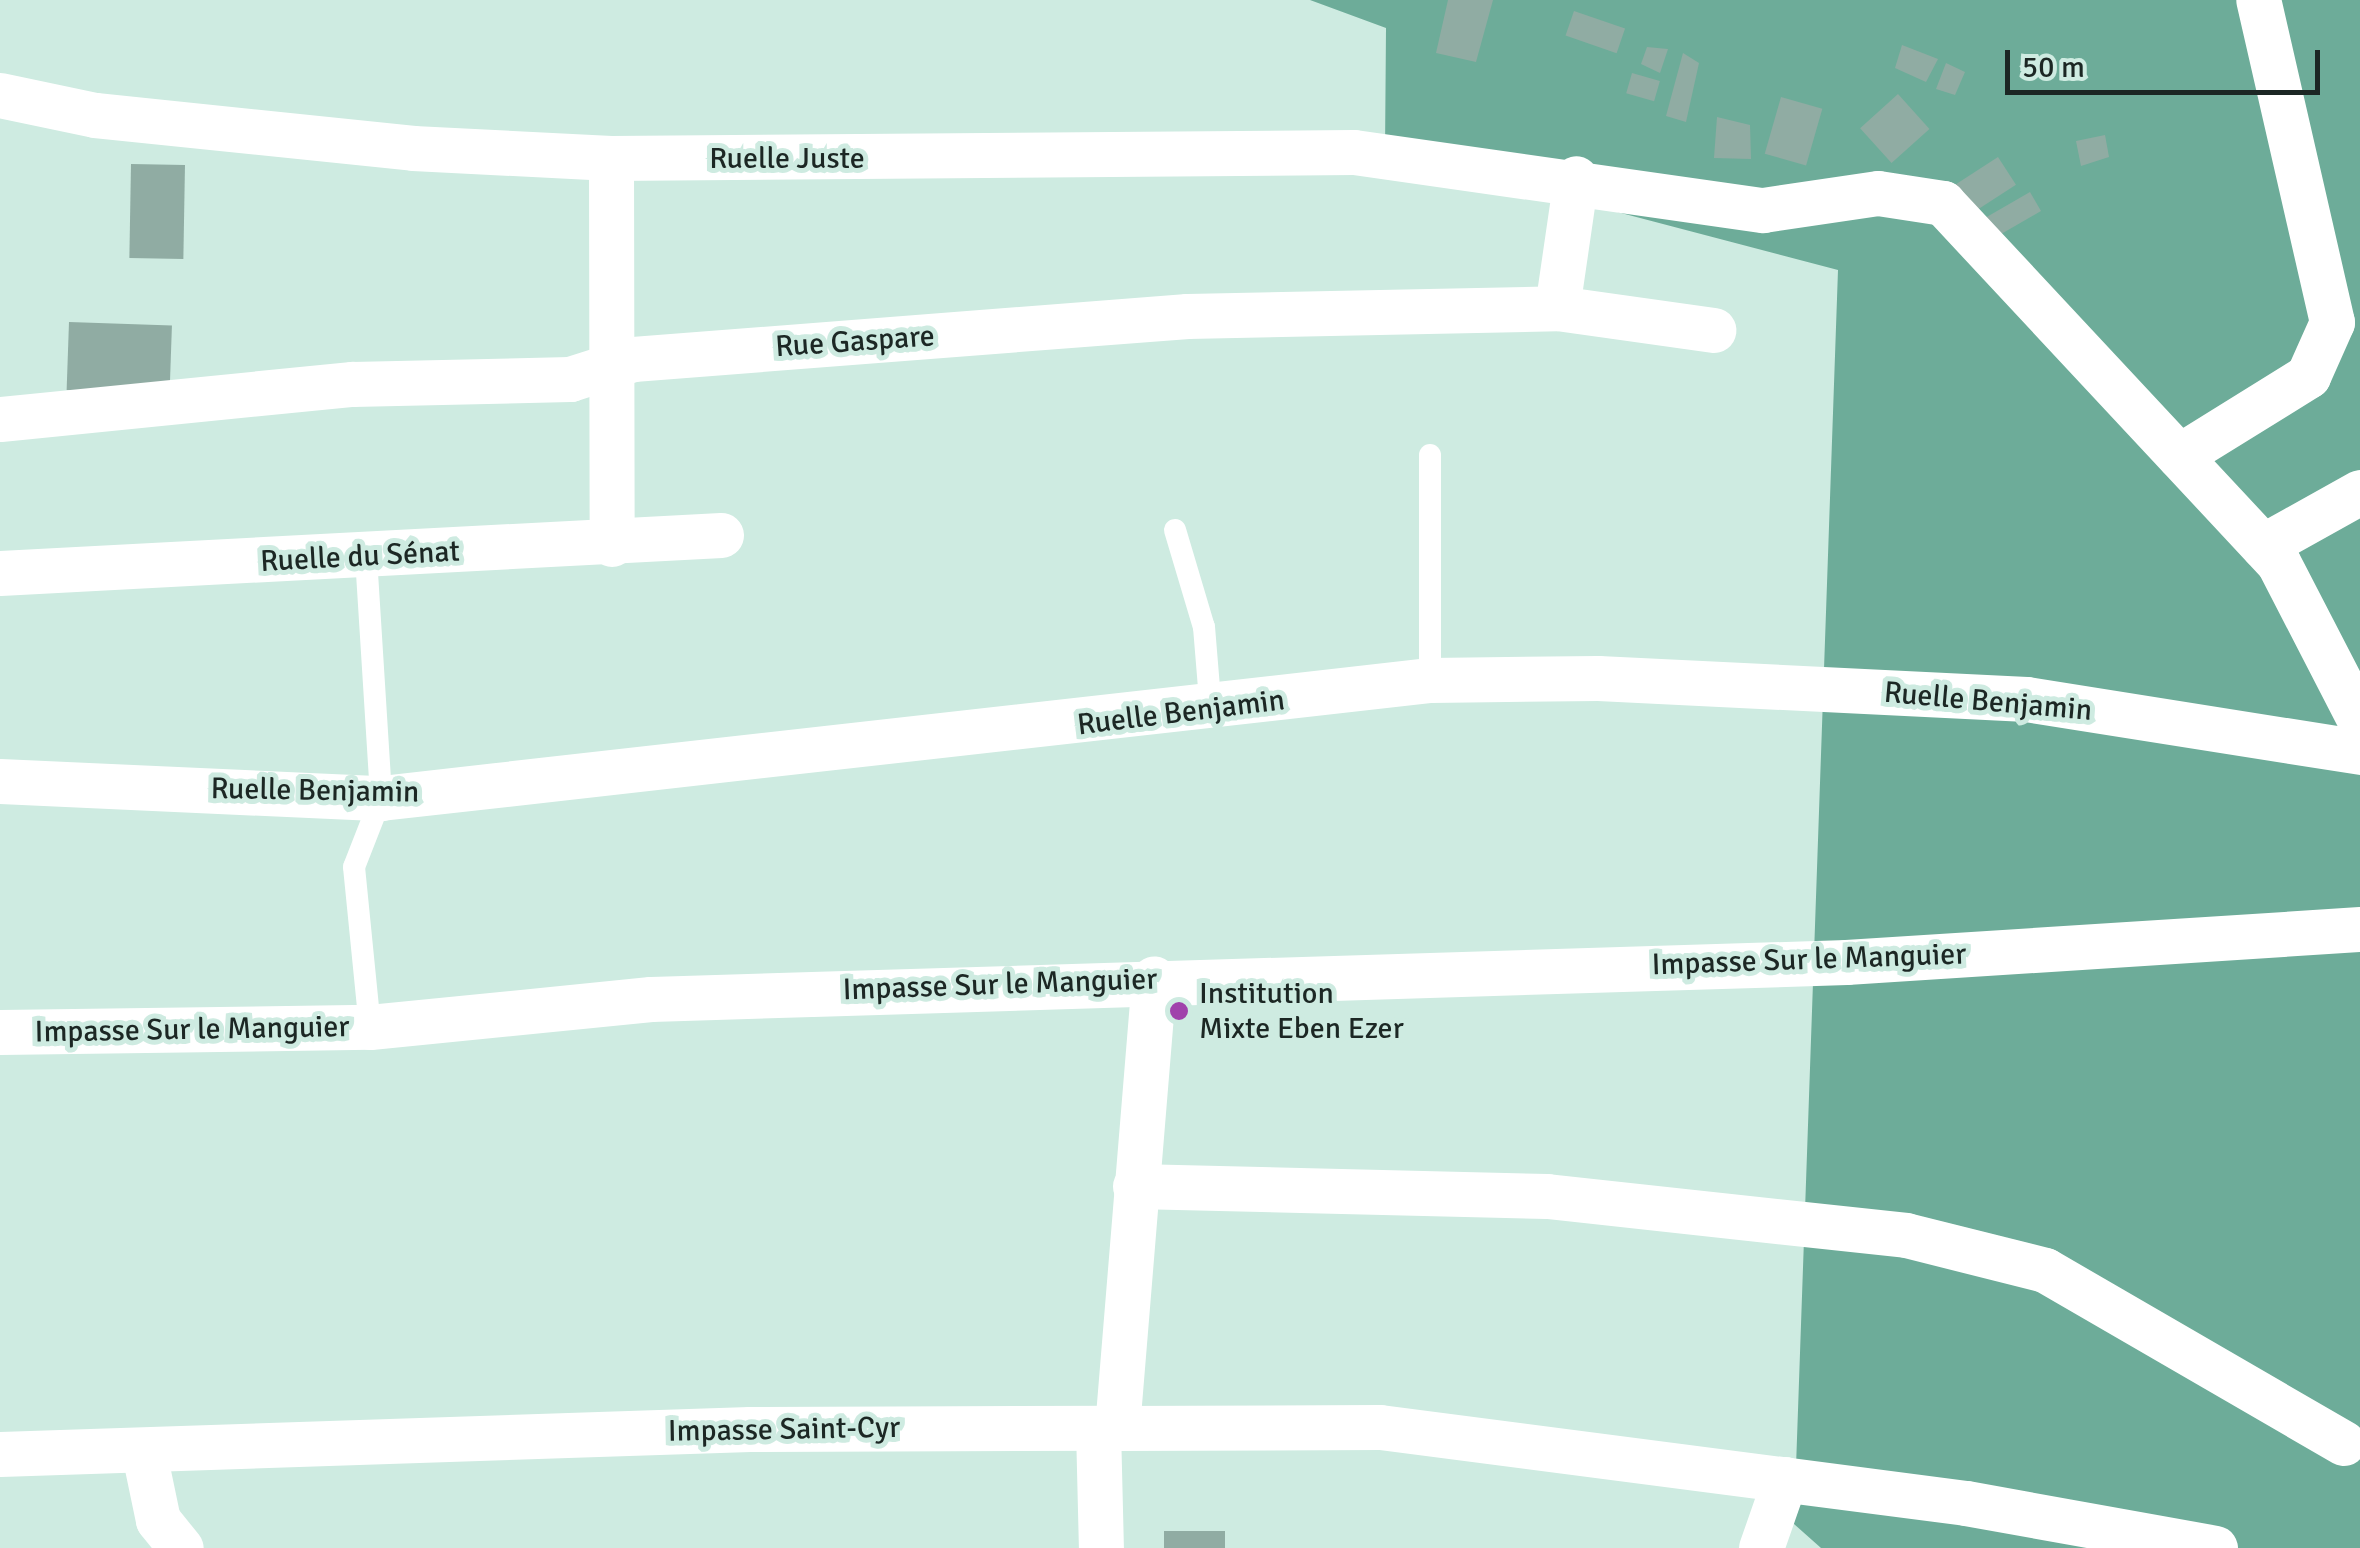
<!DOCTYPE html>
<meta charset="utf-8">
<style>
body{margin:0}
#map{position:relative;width:2360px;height:1548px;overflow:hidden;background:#ceebe1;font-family:Signika,sans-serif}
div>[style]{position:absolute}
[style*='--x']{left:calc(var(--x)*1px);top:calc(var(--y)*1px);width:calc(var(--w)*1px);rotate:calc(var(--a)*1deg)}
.forest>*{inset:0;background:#6dac99}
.building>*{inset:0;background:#90aca3;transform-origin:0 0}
.service>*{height:22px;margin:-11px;padding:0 11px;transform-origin:11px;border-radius:11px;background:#fff}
.minor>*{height:45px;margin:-22.5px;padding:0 22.5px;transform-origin:22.5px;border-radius:22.5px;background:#fff}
.dots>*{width:28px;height:28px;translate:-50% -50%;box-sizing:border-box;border:5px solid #ceebe1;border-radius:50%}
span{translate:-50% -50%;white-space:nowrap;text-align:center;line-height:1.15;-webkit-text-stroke:10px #ceebe1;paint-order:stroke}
.street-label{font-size:30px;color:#1c2724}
.poi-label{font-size:30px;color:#1c2724}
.left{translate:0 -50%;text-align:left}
.scale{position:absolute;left:2005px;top:50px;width:315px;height:45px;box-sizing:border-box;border:5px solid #1c2724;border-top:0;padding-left:12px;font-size:30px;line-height:35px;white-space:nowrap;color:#1c2724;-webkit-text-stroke:8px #ceebe1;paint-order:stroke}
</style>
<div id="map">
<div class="forest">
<i style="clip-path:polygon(1310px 0,2360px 0,2360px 1548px,1821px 1548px,1794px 1524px,1838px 270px,1385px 151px,1386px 28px)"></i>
</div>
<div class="building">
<i style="clip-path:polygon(1448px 0,1493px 0,1476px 62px,1436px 53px)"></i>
<i style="left:1574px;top:11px;width:54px;height:26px;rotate:19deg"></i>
<i style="clip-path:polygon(1902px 45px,1938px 59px,1926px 82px,1895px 68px)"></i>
<i style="clip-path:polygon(1647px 47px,1668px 49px,1660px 73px,1641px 64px)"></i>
<i style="clip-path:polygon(1683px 53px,1699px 63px,1686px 122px,1666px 116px)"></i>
<i style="clip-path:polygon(1946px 63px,1965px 72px,1955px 95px,1936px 89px)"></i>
<i style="left:1632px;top:73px;width:29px;height:21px;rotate:16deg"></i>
<i style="left:1898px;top:94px;width:47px;height:51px;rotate:48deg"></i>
<i style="left:1781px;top:97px;width:43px;height:59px;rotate:16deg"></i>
<i style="clip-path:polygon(1717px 117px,1750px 125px,1751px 159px,1714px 158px)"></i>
<i style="clip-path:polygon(2105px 135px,2109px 157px,2081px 166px,2076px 141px)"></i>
<i style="left:1998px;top:157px;width:33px;height:58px;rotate:57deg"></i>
<i style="left:131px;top:164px;width:54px;height:94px;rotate:1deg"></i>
<i style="left:2030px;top:192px;width:22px;height:62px;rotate:60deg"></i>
<i style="left:69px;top:322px;width:103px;height:68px;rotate:2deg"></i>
<i style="left:1225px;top:1531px;width:17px;height:61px;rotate:90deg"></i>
</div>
<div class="service">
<i style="--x:1175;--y:530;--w:101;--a:73.4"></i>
<i style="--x:1204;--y:627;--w:85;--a:85.3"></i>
<i style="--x:366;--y:557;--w:241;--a:86.4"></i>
<i style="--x:381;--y:798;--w:74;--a:111.4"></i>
<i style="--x:354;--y:867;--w:161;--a:84.3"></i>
<i style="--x:1430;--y:680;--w:225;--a:-90"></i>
</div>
<div class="minor">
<i style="--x:0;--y:95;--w:97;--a:11.9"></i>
<i style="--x:95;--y:115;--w:320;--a:5.9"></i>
<i style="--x:413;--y:148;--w:198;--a:2.9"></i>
<i style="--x:611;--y:158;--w:743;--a:-0.46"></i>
<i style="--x:1354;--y:152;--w:413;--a:8.1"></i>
<i style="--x:1763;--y:210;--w:116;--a:-8.4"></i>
<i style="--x:1878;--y:193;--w:66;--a:8.7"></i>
<i style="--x:1943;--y:203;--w:491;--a:47"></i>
<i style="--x:2278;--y:562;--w:179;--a:62.7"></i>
<i style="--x:611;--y:158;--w:386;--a:89.9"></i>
<i style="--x:1557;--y:308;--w:131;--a:-81.7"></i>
<i style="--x:0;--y:419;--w:354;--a:-5.7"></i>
<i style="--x:352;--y:384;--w:218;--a:-1.3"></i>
<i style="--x:570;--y:379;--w:66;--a:-17.6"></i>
<i style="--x:633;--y:359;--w:556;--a:-4.44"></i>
<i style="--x:1187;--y:316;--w:370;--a:-1.2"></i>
<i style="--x:1557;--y:308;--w:158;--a:8"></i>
<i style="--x:2179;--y:456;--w:152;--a:-31.8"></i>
<i style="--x:2308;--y:376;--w:59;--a:-66"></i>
<i style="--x:2332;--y:322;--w:330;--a:-102.9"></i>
<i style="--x:2263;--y:546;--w:111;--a:-29.1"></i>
<i style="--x:0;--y:573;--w:722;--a:-3.02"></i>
<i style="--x:0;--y:781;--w:381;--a:2.6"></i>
<i style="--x:381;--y:798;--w:1056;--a:-6.42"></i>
<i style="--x:1430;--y:680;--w:168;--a:-0.7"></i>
<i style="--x:1598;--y:678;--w:429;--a:2.8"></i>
<i style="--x:2026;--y:699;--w:338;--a:9"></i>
<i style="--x:0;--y:1032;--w:370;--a:-0.8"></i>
<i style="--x:370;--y:1027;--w:282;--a:-5.7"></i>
<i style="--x:651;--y:999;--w:1196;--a:-1.77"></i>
<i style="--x:1846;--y:962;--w:515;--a:-3.67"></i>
<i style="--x:1135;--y:1186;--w:412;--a:1.4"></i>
<i style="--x:1547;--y:1196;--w:361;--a:6.2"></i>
<i style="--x:1906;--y:1235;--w:143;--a:14.1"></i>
<i style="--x:2045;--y:1270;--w:345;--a:30.1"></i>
<i style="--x:1098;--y:1428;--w:120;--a:88.6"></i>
<i style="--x:1117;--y:1428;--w:263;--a:-0.2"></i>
<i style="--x:1380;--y:1427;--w:591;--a:7.39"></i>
<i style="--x:1966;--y:1503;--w:253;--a:10.2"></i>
<i style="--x:144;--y:1453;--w:68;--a:78.2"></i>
<i style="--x:158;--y:1520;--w:36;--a:51"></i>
<i style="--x:0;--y:1454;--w:750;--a:-1.91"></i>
<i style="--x:750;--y:1429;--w:367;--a:-0.2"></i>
<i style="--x:1117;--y:1428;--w:451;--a:-85.3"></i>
<i style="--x:1761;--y:1548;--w:73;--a:-70.8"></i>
</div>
<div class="dots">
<i style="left:1179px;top:1011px;background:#a042ab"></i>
</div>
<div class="street-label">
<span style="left:787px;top:159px">Ruelle Juste</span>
<span style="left:855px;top:342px;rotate:-4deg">Rue Gaspare</span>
<span style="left:360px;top:557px;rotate:-3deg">Ruelle du Sénat</span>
<span style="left:1988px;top:702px;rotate:5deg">Ruelle Benjamin</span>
<span style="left:1181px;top:713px;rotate:-7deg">Ruelle Benjamin</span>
<span style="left:315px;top:791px;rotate:1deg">Ruelle Benjamin</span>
<span style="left:1809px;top:960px;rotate:-2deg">Impasse Sur le Manguier</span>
<span style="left:1000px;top:985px;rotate:-2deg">Impasse Sur le Manguier</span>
<span style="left:192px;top:1030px;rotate:-1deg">Impasse Sur le Manguier</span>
<span style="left:784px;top:1430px;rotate:-1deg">Impasse Saint-Cyr</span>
</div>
<div class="poi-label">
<span class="left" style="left:1199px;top:1011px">Institution<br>Mixte Eben Ezer</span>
</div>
<div class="scale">50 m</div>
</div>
